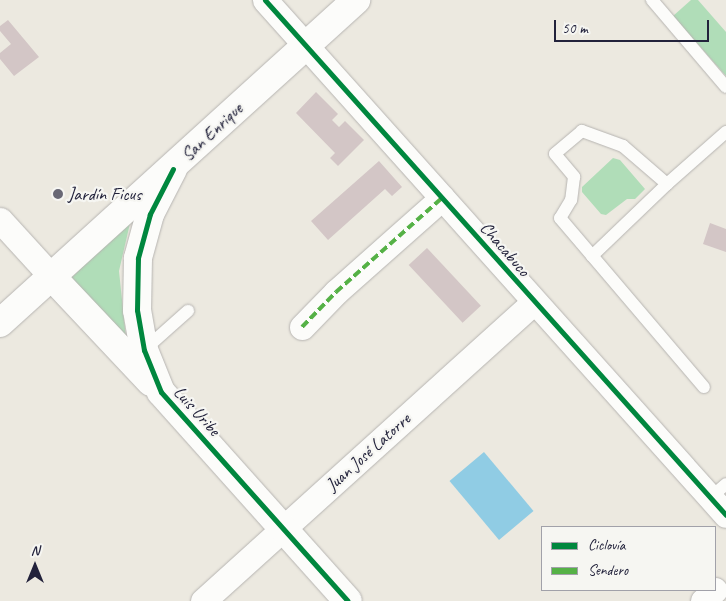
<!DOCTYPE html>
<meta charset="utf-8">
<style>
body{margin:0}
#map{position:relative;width:726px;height:601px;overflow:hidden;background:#ece9e0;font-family:Caveat,sans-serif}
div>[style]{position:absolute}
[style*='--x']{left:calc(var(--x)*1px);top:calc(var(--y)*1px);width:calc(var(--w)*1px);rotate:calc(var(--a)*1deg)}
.green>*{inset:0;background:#b0ddb8}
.water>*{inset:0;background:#90cce4;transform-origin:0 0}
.building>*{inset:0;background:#d3c6c6;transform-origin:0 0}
.roads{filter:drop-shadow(0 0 1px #b6b4b1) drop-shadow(0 0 1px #b6b4b1)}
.lane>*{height:12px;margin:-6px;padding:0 6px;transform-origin:6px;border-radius:6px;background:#fcfcfa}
.street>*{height:25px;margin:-12.5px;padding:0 12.5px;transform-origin:12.5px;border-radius:12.5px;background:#fcfcfa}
.secondary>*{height:28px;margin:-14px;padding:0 14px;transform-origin:14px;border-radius:14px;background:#fcfcfa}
.quiet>*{height:4px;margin-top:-2px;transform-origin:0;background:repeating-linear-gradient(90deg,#55b146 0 8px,transparent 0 12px)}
.cycleway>*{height:5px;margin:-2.5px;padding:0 2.5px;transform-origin:2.5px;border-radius:2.5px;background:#00873e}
.dots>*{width:14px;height:14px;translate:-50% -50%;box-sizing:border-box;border:2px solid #f6f6f2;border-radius:50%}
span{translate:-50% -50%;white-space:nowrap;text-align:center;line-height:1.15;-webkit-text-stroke:4.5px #f6f6f2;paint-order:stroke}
.street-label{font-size:18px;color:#22223b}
.poi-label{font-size:18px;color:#22223b}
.left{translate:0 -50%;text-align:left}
.legend{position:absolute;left:541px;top:526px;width:175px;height:65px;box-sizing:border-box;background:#f6f6f2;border:1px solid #a1a1a9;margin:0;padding:6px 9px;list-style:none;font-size:15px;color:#22223b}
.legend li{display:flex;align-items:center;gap:10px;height:25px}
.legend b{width:25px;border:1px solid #a1a1a9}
.north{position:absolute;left:10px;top:541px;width:50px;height:50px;-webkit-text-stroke:4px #f6f6f2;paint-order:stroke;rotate:0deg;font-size:14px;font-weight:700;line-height:20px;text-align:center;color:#22223b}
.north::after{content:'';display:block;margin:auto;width:18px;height:22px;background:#22223b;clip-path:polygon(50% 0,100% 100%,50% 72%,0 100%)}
.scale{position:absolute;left:554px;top:20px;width:155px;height:22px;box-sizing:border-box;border:2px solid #22223b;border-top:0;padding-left:6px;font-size:15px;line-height:18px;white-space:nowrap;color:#22223b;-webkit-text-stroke:4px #f6f6f2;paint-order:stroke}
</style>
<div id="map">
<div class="green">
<i style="clip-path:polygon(691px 0,698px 0,726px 32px,726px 76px,673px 16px)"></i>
<i style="clip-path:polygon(613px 158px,620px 160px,645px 189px,635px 199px,627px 199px,606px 215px,601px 214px,582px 192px,582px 187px)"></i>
<i style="clip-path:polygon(131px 219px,119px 271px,126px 338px,70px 279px)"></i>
</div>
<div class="water">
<i style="left:484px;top:452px;width:77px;height:45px;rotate:50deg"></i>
</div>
<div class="building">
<i style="clip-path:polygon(8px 20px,39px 57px,14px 76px,0 59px,0 53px,11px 44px,0 31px,0 26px)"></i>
<i style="clip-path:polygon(316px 92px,338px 114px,332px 120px,339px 127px,345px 121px,364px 140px,338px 166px,330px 158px,335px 153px,296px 113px)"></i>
<i style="clip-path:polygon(379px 161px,402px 187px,392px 196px,385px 189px,328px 240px,311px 221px)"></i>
<i style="clip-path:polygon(710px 223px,726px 229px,726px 252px,703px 244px)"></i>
<i style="left:427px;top:248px;width:79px;height:25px;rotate:47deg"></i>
</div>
<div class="roads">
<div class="lane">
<i style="--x:652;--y:0;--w:114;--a:49.6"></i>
<i style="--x:667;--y:184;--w:58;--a:-139.2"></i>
<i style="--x:623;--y:146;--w:44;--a:-159.9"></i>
<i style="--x:582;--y:131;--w:35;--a:140"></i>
<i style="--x:555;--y:154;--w:30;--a:50"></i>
<i style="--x:574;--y:177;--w:23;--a:97"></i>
<i style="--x:571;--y:200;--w:21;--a:121"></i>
<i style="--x:560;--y:218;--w:222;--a:49.6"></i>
<i style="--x:592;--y:256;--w:104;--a:-43.8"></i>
<i style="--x:667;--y:184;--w:79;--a:-41.4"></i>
<i style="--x:144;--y:350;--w:59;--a:-41.6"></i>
<i style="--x:710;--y:498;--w:21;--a:-41"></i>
</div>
<div class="street">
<i style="--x:265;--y:0;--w:691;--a:48.17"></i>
<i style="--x:0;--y:220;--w:77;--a:47.6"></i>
<i style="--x:302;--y:327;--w:49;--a:-45.8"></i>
<i style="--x:336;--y:292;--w:142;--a:-41.6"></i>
<i style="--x:203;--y:601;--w:446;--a:-42.1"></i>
<i style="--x:703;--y:601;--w:16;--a:-43"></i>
</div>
<div class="secondary">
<i style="--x:173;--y:169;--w:51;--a:117.1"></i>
<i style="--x:150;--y:214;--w:46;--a:105.3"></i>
<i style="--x:138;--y:258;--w:52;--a:91.1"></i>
<i style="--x:137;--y:310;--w:41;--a:80.1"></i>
<i style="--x:144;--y:350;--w:45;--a:68"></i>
<i style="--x:161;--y:392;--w:280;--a:48.2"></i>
<i style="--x:52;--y:277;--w:144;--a:46.7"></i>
<i style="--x:0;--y:323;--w:481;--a:-42.2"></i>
</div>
</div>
<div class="quiet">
<i style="--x:302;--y:327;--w:49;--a:-45.8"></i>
<i style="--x:336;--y:292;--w:142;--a:-41.6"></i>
</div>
<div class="cycleway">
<i style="--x:265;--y:0;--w:691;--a:48.17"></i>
<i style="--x:173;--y:169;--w:51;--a:117.1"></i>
<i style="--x:150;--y:214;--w:46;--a:105.3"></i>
<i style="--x:138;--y:258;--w:52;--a:91.1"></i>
<i style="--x:137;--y:310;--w:41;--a:80.1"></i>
<i style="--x:144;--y:350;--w:45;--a:68"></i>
<i style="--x:161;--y:392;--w:280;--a:48.2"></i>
</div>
<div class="dots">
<i style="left:58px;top:194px;background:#696875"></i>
</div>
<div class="street-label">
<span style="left:212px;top:132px;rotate:-43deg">San Enrique</span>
<span style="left:505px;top:249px;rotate:49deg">Chacabuco</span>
<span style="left:197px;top:411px;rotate:48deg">Luis Uribe</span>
<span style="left:368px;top:452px;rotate:-42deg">Juan José Latorre</span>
</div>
<div class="poi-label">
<span class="left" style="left:68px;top:194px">Jardín Ficus</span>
</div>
<ul class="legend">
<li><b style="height:6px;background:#00873e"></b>Ciclovía</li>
<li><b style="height:6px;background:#55b146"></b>Sendero</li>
</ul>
<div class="north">N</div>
<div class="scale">50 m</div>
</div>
